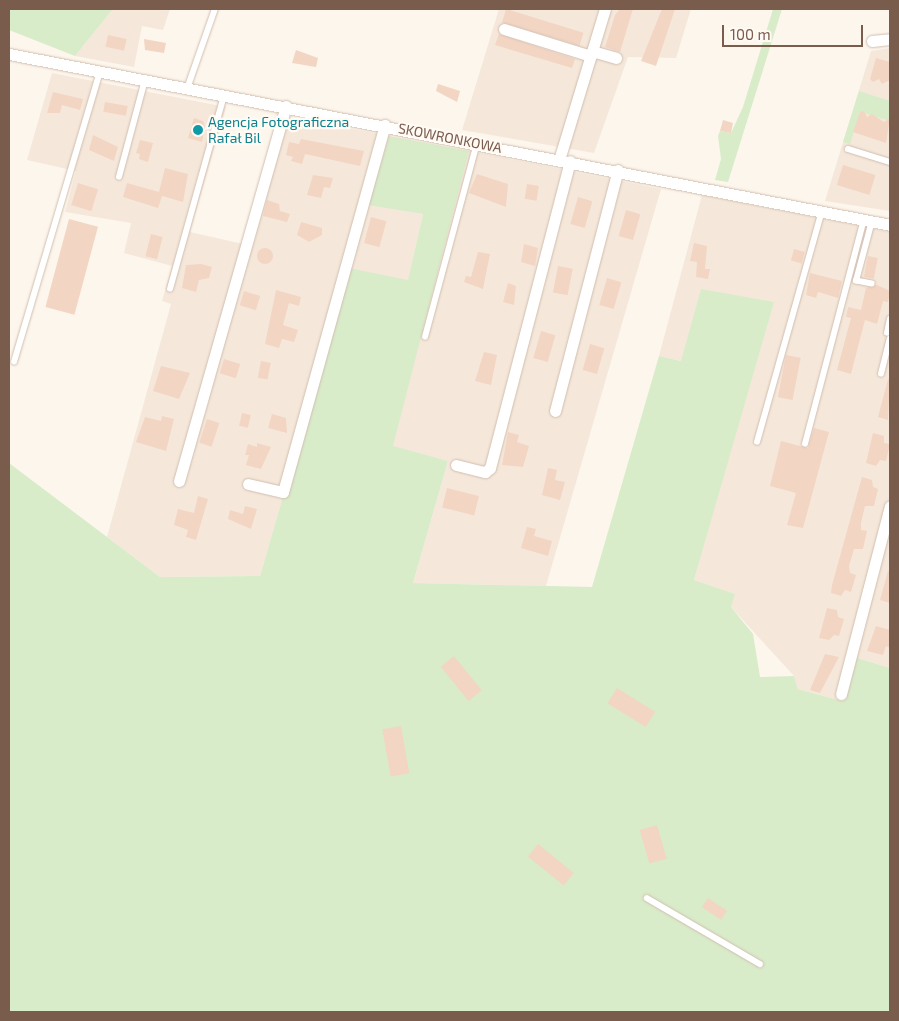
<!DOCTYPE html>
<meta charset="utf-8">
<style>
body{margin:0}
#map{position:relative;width:899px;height:1021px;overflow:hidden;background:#fdf6ec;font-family:"Exo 2",sans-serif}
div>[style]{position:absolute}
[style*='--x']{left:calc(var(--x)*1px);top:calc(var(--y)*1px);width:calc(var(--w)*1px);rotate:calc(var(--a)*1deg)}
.residential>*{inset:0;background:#f5e8da}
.green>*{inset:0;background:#d8ecc9}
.building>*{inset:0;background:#f3d5c3;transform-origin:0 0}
.round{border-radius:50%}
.roads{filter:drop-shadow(0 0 1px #d1beb0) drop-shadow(0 0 1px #d1beb0)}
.lane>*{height:5.5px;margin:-2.75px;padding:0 2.75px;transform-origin:2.75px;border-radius:2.75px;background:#fff}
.street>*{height:11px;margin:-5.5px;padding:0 5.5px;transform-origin:5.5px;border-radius:5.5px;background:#fff}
.dots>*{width:14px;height:14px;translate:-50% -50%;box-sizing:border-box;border:2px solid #fffaf3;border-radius:50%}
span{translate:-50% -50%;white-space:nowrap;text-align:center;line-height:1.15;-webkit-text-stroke:4.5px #fffaf3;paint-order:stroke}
.culture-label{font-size:14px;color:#0d838f}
.left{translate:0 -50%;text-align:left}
.street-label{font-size:14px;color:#7a5c4d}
.frame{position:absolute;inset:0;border:10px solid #7a5c4d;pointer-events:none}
.scale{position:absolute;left:722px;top:25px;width:141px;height:22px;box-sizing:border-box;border:2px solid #7a5c4d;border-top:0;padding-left:6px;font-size:15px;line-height:18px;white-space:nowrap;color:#7a5c4d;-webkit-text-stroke:4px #fffaf3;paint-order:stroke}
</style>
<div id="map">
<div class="residential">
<i style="clip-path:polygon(113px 9px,170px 9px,163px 30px,142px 26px,134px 67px,75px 56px)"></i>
<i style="clip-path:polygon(499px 9px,691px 9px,676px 58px,628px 57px,594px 153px,462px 130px)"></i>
<i style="clip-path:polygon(890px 48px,890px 211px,825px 201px,871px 51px)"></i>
<i style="clip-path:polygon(52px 73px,226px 107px,190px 232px,243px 244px,278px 115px,389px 136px,368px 204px,423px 214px,408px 281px,349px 269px,260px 576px,160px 577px,107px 537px,171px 304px,162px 301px,172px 266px,124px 253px,131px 223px,65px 212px,76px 171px,27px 160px)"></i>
<i style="clip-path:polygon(469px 151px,661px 189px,546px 586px,413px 583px,448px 461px,392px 447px)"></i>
<i style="clip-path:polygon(702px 195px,890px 232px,890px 668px,854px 657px,842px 701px,798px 689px,794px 676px,731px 607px,734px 594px,694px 580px,747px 391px,681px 361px,659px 356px)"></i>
</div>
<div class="green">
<i style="clip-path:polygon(9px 9px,113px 9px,75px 56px,9px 30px)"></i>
<i style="clip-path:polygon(773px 9px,782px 9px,728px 182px,715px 180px,721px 159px,718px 136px,720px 131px,731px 133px,743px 107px)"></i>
<i style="clip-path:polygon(859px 91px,890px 101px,890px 121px,860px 112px,850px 144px,843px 142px)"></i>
<i style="clip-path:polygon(389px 136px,469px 151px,393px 446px,448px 461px,413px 583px,592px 587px,659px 356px,681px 361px,701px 289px,774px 302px,694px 580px,735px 594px,731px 607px,753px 634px,760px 677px,794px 676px,798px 689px,842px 701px,854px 657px,890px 668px,890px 1012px,9px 1012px,9px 463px,160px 577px,260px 576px,349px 268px,408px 280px,423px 214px,368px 205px)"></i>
</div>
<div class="building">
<i style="left:506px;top:9px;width:81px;height:14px;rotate:17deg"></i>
<i style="clip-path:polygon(620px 9px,633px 9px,620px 52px,605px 47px,615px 15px)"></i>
<i style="clip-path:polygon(662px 9px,675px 9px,656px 66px,641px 61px)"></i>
<i style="clip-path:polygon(499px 34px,575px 59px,572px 68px,495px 45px)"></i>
<i style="left:108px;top:35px;width:19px;height:12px;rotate:12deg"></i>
<i style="clip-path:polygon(144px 39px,166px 43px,164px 53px,145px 50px)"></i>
<i style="clip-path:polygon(296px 50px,318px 58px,316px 67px,292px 63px)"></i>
<i style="clip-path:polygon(876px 58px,890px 62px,890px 80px,882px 84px,879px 79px,873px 82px,870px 79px)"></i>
<i style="clip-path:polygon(438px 84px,460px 91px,457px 102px,436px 91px)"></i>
<i style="clip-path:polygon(53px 92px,83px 99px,80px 110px,62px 105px,60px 113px,47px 113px)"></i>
<i style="left:105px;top:102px;width:23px;height:10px;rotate:10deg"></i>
<i style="clip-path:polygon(864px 111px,867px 117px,872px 114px,884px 122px,890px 118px,886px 143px,853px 132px,860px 112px)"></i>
<i style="clip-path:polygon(194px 118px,203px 121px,205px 127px,202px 142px,188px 138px)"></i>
<i style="clip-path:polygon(723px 120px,733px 123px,731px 133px,720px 131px)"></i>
<i style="clip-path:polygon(93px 135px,118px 147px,114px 161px,89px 150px)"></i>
<i style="clip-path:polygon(301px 139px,364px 151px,360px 166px,305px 154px,302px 164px,291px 161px,293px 157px,286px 155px,289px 142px,299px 144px)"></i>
<i style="clip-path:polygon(140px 140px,153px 143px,148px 162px,139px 159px,140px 154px,136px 153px)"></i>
<i style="left:843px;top:165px;width:34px;height:21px;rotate:17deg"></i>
<i style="clip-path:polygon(165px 168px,188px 174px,183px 202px,162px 196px,158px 208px,123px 197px,127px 183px,159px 192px)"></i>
<i style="clip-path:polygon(477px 174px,508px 184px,506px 207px,469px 193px)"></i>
<i style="clip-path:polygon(313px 175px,333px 178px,330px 188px,324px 187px,321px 198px,307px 195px)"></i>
<i style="left:78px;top:183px;width:21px;height:23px;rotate:17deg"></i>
<i style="left:527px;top:184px;width:12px;height:15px;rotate:9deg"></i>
<i style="left:578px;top:197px;width:15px;height:28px;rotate:16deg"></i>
<i style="clip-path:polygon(267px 200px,279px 204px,280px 211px,290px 214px,287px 222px,263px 216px)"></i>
<i style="left:626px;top:210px;width:15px;height:27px;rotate:16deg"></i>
<i style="left:371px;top:217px;width:16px;height:27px;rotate:15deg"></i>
<i style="left:69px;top:219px;width:30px;height:91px;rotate:15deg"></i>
<i style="clip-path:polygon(301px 222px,322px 228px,322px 235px,309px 242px,297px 235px)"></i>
<i style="left:151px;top:234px;width:12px;height:23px;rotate:14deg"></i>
<i style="clip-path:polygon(694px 243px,707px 246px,705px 269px,710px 269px,708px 279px,696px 277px,697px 262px,690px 261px)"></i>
<i style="clip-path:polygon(524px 244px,538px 248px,535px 266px,521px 262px)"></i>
<i class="round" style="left:257px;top:248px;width:16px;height:16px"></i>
<i style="left:794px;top:249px;width:11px;height:12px;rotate:15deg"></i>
<i style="clip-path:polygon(478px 252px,490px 254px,483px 289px,464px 282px,466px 276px,471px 277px)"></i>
<i style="left:868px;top:256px;width:10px;height:21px;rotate:11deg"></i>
<i style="clip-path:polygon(201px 264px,212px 267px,209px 278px,199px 280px,196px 292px,182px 288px,186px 265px)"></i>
<i style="left:558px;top:266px;width:15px;height:27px;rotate:11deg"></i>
<i style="clip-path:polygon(810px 273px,842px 281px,838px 298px,818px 292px,816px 298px,806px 295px)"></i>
<i style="left:607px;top:278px;width:15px;height:28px;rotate:16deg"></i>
<i style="clip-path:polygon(508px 283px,516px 286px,514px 305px,503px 302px)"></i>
<i style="clip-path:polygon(877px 285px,890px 291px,888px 302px,883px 301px,877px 324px,865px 320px,851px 374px,837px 370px,851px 318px,846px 317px,848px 307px,861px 310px,866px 288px)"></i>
<i style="clip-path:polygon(276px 290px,301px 297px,299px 306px,289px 303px,283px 325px,298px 330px,294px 342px,282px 339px,279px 348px,265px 344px)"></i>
<i style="left:244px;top:291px;width:17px;height:15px;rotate:17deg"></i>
<i style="left:541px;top:331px;width:15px;height:28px;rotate:16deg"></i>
<i style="left:590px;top:344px;width:15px;height:27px;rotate:16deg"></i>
<i style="clip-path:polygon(484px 352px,497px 355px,491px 385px,475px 381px)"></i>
<i style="left:786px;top:355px;width:15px;height:43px;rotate:11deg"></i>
<i style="left:224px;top:359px;width:17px;height:15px;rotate:17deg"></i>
<i style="left:261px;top:361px;width:10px;height:17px;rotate:11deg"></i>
<i style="clip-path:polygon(161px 366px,190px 373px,179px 399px,153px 391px)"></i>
<i style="clip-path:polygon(888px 379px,890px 380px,888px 420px,878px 417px)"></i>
<i style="left:242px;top:413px;width:9px;height:13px;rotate:13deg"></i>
<i style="clip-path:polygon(272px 414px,286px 418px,287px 433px,268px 428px)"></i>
<i style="clip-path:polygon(162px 416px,174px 419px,166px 451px,136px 442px,145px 417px,161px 421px)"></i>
<i style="left:207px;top:419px;width:13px;height:25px;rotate:18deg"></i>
<i style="clip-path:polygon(814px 428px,829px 432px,803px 528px,787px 525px,796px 493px,770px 486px,781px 441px,808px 448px)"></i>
<i style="clip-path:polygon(508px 432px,519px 435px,517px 442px,529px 446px,523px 467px,502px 465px)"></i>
<i style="clip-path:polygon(873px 433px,884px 436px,884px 443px,890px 444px,886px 461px,880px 460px,876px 466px,866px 463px)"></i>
<i style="clip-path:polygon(257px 443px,271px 447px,261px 469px,246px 465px,249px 455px,245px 455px,248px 444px,257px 447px)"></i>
<i style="clip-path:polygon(548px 468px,557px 470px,555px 480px,565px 482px,560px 500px,542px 495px)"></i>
<i style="clip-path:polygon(862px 477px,872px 480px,873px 487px,878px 489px,874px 506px,865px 506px,861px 523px,861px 530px,867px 531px,863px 549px,854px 549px,849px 566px,850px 573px,856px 575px,851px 592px,845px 590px,841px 596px,831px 593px,832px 585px)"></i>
<i style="left:447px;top:488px;width:33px;height:20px;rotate:14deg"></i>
<i style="clip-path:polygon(198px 496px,208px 499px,196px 540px,186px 537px,188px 530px,174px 525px,178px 509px,194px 513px)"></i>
<i style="clip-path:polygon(245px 506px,257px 509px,251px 529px,228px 519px,230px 510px,243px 514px)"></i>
<i style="clip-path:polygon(527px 527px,536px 529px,534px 536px,552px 541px,548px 556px,521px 548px)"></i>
<i style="clip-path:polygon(888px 571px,890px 572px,890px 603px,880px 600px)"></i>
<i style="clip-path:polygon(827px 608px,837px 610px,838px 617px,844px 619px,839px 636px,834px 635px,829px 640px,819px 638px)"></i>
<i style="clip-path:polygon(876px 626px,890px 630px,890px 648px,886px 646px,883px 655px,867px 651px)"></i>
<i style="clip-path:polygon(825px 654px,839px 657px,820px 693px,810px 690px)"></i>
<i style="left:454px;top:656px;width:44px;height:17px;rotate:51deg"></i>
<i style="left:617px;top:688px;width:45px;height:18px;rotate:32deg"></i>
<i style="left:401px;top:726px;width:48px;height:19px;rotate:80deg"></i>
<i style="left:657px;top:825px;width:35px;height:18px;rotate:74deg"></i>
<i style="left:538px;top:844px;width:46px;height:16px;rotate:39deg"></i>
<i style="left:708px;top:898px;width:23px;height:11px;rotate:34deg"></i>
</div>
<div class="roads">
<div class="lane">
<i style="--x:188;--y:86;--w:82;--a:-70.7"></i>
<i style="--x:848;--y:149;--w:44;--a:17.2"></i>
<i style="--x:119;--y:177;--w:100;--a:-75"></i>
<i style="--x:872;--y:284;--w:16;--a:-169"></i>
<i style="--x:856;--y:281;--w:62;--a:-75.1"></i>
<i style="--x:170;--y:289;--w:200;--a:-74.4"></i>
<i style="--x:887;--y:333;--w:14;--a:-78"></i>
<i style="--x:425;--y:337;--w:201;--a:-75"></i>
<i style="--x:14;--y:362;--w:302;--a:-73.5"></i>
<i style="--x:881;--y:374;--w:36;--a:-76"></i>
<i style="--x:757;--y:442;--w:240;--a:-74.3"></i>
<i style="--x:805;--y:444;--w:233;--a:-75.3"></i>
<i style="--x:647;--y:898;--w:131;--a:30.3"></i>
</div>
<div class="street">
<i style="--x:504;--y:29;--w:91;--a:17.2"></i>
<i style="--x:872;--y:41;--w:18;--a:-6"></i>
<i style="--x:592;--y:51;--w:25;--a:16"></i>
<i style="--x:9;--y:54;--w:897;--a:10.98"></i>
<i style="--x:559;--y:160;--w:158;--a:-73.1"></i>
<i style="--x:555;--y:411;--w:249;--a:-75.4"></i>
<i style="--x:456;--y:465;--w:30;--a:14"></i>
<i style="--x:485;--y:472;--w:6;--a:-39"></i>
<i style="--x:490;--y:468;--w:317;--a:-75.4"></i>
<i style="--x:179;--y:481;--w:390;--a:-74.1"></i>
<i style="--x:248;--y:484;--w:36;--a:13"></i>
<i style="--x:283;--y:492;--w:381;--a:-74.5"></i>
<i style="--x:841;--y:694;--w:194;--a:-75.4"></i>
</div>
</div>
<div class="dots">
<i style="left:198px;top:130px;background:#0f9aa8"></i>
</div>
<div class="culture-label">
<span class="left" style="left:208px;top:130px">Agencja Fotograficzna<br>Rafał Bil</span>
</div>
<div class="street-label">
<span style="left:450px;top:138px;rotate:11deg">SKOWRONKOWA</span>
</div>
<div class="frame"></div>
<div class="scale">100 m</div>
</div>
